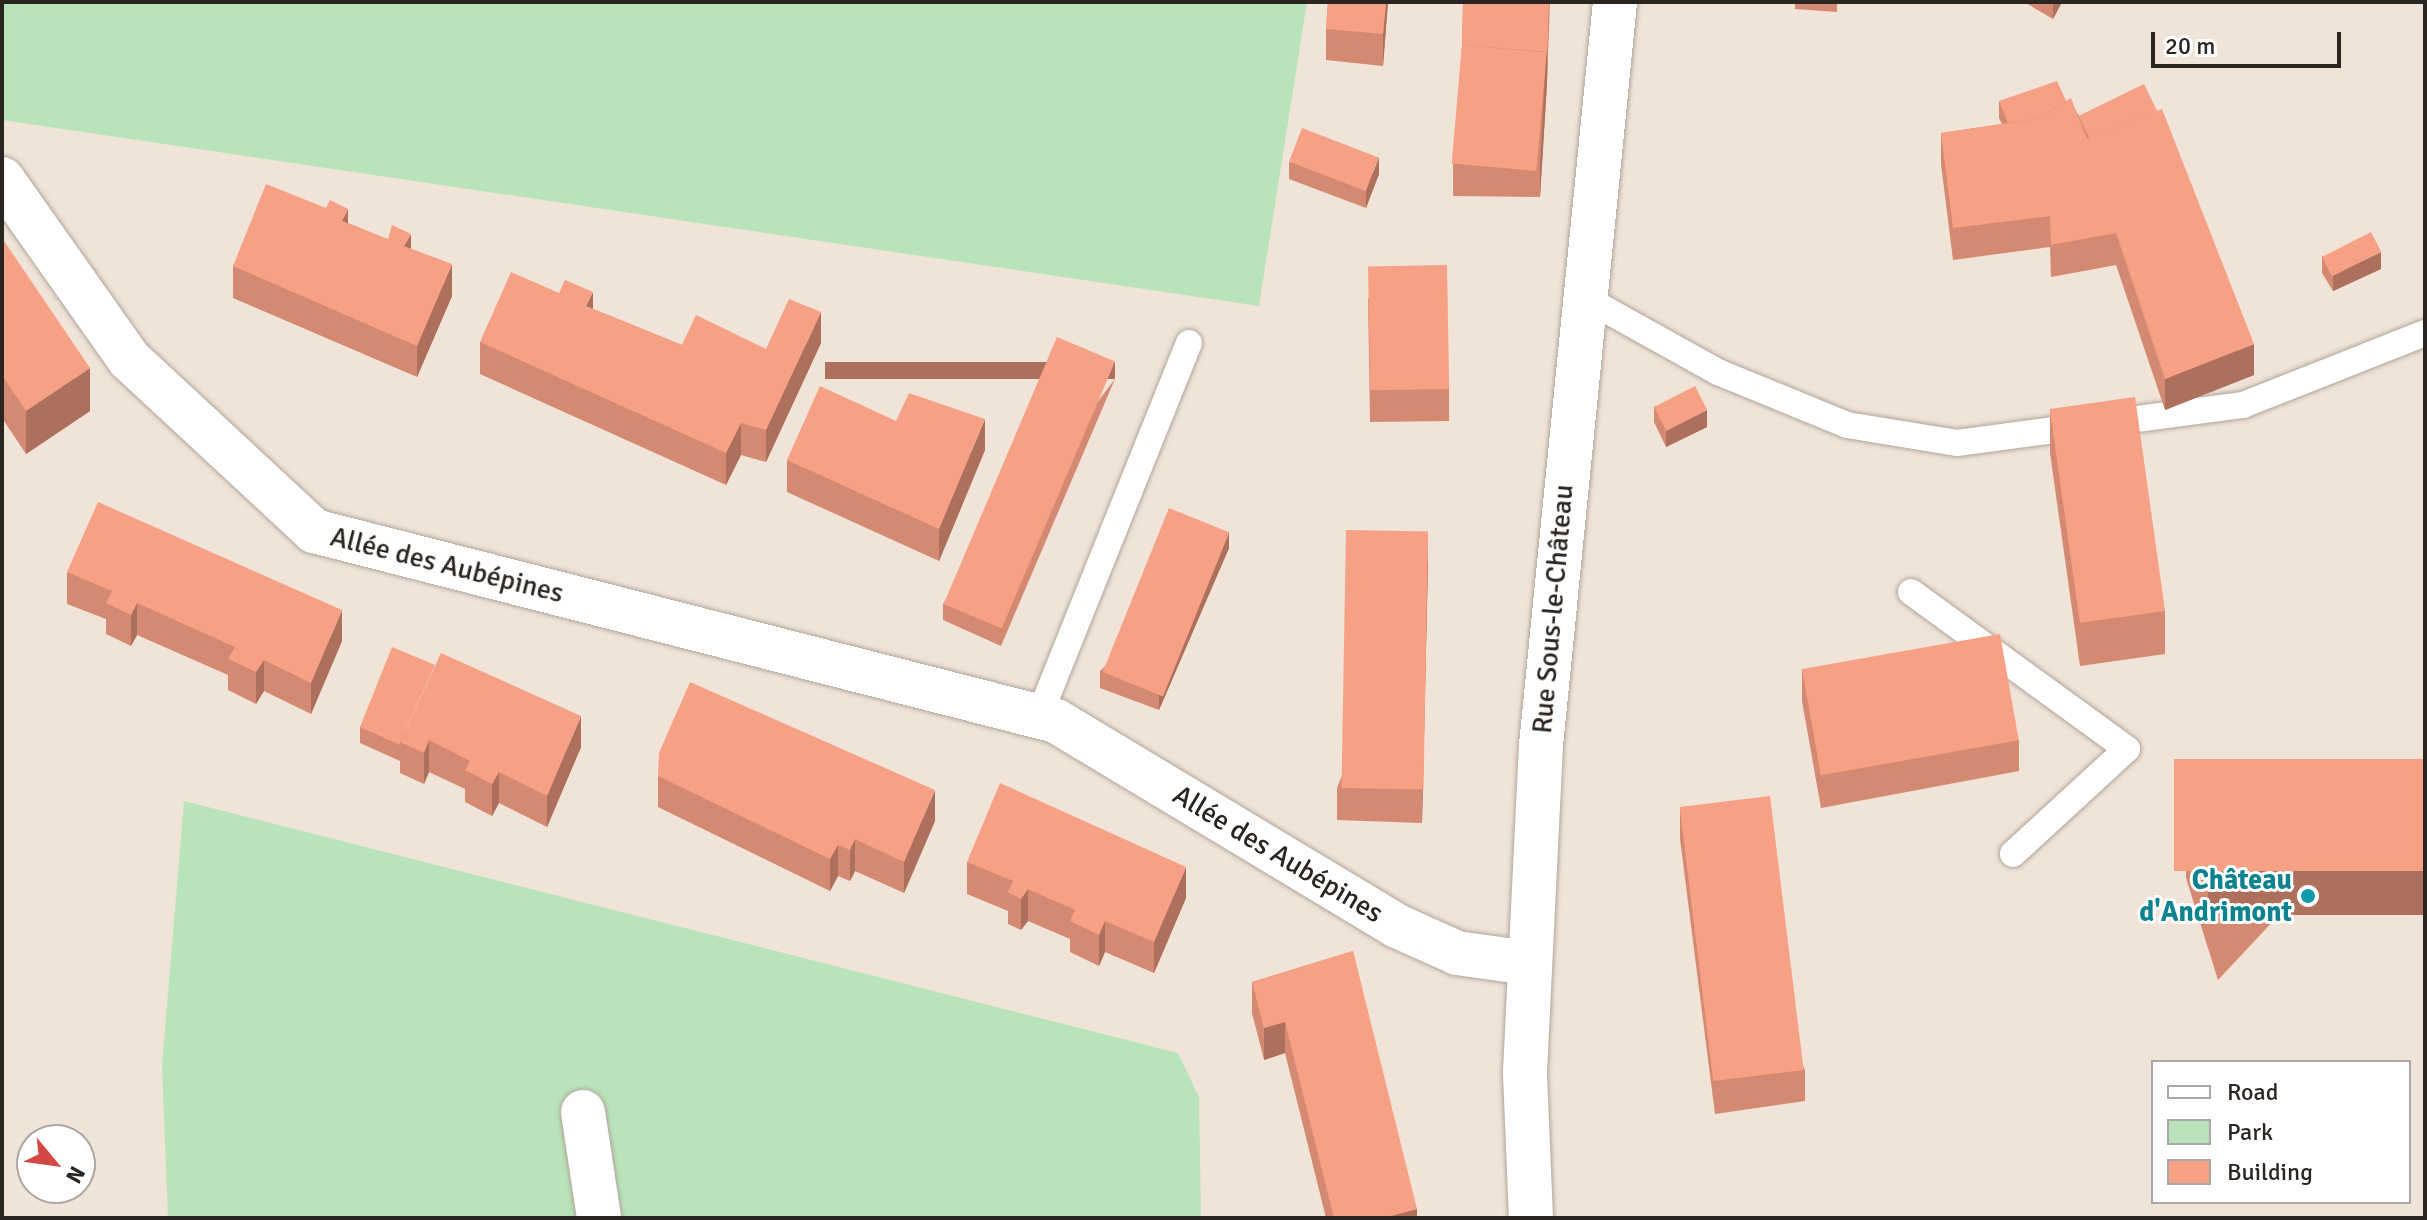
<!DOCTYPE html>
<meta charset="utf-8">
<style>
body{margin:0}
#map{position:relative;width:2427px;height:1220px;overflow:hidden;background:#f0e3d7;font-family:Signika,sans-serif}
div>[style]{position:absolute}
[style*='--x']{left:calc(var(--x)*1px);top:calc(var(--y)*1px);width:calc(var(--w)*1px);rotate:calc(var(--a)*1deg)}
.green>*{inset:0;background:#b9e4bb}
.roads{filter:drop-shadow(0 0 2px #b1a59a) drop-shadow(0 0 2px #b1a59a)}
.service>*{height:26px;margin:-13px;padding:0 13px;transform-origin:13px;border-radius:13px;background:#fff}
.minor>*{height:44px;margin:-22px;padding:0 22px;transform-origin:22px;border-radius:22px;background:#fff}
.tertiary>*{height:44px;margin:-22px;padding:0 22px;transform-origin:22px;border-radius:22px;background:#fff}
.wall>*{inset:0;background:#d48a72}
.shaded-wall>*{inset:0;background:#ac705d;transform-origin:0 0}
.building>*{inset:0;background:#f6a085;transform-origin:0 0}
.dots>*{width:22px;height:22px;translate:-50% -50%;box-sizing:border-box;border:4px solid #fff;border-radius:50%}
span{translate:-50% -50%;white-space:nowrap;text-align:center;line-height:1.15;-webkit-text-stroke:6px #fff;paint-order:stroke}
.street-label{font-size:28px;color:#2a2521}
.culture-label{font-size:28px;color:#0d838f;font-weight:700}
.right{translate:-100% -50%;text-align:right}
.frame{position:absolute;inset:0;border:4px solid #2a2521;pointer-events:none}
.legend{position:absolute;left:2151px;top:1060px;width:260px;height:144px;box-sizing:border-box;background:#fff;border:2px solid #aaa8a6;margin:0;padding:10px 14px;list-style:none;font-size:24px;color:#2a2521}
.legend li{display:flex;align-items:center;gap:16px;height:40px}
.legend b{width:40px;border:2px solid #aaa8a6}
.north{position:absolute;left:16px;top:1124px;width:80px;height:80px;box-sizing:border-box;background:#fff;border:2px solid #aaa8a6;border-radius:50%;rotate:119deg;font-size:22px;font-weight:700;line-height:32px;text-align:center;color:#2a2521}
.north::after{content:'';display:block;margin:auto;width:28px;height:36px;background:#d54647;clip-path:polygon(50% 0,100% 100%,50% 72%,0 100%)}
.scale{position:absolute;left:2151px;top:32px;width:190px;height:36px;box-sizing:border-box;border:4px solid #2a2521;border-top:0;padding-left:10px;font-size:24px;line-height:28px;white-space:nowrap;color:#2a2521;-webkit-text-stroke:6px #fff;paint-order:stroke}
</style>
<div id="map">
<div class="green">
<i style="clip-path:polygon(2px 2px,1307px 2px,1259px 306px,2px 120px)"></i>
<i style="clip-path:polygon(184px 801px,1178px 1053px,1199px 1097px,1201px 1218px,168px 1218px,162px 1066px)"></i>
</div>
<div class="roads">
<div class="service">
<i style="--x:1583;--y:297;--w:154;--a:29.1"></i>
<i style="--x:1718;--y:372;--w:139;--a:22.3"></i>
<i style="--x:1847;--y:425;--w:111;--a:9.3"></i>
<i style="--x:1957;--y:443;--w:289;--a:-7.6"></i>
<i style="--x:2243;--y:405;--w:196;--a:-21.6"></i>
<i style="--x:1911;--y:592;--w:267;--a:36"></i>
<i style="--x:2127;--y:749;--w:155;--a:137.4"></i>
<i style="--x:1039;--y:716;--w:402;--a:-68.1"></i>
</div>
<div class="minor">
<i style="--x:2;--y:179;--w:220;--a:54.8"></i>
<i style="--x:129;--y:359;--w:253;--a:42.9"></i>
<i style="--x:314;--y:531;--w:766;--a:14.36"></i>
<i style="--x:1056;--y:721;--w:398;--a:31"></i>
<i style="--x:1397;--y:926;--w:66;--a:24.2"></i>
<i style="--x:1457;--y:953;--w:72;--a:8"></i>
<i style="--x:583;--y:1112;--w:107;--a:81.4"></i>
</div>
<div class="tertiary">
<i style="--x:1531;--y:1218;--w:146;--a:-92.4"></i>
<i style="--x:1525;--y:1072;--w:327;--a:-87.2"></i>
<i style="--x:1541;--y:745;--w:747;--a:-84.31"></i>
</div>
</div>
<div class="wall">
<i style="clip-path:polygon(1328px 2px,1388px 2px,1383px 66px,1326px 60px,1326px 29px)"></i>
<i style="clip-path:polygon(1463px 2px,1550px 2px,1547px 83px,1540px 197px,1453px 196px,1453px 164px,1462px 45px)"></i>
<i style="clip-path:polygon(1795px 2px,1837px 2px,1837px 12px,1795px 9px)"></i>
<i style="clip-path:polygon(2024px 2px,2062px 2px,2053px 19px)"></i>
<i style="clip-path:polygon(1999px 101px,2066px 101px,2076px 111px,2254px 375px,2165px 410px,2116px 265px,2051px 277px,2050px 247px,1953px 260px,1941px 164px,1941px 133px,2002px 124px,1999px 118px)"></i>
<i style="clip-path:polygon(1289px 162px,1379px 174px,1366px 208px,1289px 179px)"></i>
<i style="clip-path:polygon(348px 223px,411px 249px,452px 296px,417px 377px,233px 298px,233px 266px)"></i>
<i style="clip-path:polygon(2px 238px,90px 411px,26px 454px,2px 418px)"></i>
<i style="clip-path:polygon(2322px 256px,2381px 269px,2333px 291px,2322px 273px)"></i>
<i style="clip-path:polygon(1368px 298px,1449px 389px,1449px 421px,1370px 422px)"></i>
<i style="clip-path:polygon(593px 309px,682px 345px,766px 349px,821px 343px,766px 462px,741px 455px,726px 485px,480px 374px,480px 342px)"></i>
<i style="clip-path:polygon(1115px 379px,1001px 646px,943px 620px,943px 604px)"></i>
<i style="clip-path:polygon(1654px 406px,1707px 427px,1666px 447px,1654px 422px)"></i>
<i style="clip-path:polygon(2050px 409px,2165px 611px,2165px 654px,2080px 666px,2050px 453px)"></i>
<i style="clip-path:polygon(985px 450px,939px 561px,787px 492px,787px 460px)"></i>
<i style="clip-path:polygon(1229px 548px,1159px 710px,1100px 688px,1100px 671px)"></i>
<i style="clip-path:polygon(1428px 562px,1422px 823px,1337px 820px,1337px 788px)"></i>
<i style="clip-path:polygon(67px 572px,342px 641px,311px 714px,264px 691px,256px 704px,228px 690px,228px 675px,137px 635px,131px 646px,106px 634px,106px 619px,67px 604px)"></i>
<i style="clip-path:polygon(1802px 669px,2019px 740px,2019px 771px,1821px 808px,1802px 701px)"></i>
<i style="clip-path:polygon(360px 727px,581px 747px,547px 827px,499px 803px,492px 816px,465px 802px,465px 789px,429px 772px,424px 784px,400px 773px,400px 761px,360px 743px)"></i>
<i style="clip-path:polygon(2425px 759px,2218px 980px,2186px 878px,2186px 835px)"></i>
<i style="clip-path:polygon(658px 776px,935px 821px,904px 893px,855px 871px,850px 881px,838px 876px,830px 891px,658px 807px)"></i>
<i style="clip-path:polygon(1680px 807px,1805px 1070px,1805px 1101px,1715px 1114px,1680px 839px)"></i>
<i style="clip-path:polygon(967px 862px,1186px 898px,1154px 973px,1105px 952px,1099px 966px,1070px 952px,1070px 939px,1028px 921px,1021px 930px,1008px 924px,1008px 911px,967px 894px)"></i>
<i style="clip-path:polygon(1353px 951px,1417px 1218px,1326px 1218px,1285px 1053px,1264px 1060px,1252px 1013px,1252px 982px)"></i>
</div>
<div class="shaded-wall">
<i style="clip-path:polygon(1386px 2px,1388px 2px,1383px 66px,1383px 34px)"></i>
<i style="clip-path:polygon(1549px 2px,1547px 83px,1540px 197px,1540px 166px)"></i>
<i style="clip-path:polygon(2053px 2px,2062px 2px,2053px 19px)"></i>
<i style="clip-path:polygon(1379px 157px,1379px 174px,1366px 208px,1366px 191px)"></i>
<i style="clip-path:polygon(348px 209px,348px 241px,342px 221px)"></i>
<i style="clip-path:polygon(411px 234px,411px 265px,404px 246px)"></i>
<i style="clip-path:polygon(2381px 252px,2381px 269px,2333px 291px,2333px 275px)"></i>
<i style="clip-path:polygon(452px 264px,452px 296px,417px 377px,417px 346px)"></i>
<i style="clip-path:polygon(593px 292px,593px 324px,586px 306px)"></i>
<i style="clip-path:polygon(821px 312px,821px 343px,766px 462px,766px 430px)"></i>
<i style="clip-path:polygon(2254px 344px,2254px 375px,2165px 410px,2165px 379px)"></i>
<i style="left:1115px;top:362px;width:17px;height:290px;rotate:90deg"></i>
<i style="clip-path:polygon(90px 368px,90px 411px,26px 454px,26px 411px)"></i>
<i style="clip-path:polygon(1707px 410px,1707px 427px,1666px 447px,1666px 430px)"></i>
<i style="clip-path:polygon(985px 419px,985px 450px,939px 561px,939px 529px)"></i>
<i style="clip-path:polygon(741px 423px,741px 455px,726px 485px,726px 453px)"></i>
<i style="clip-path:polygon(1428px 531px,1428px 562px,1422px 823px,1422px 791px)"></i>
<i style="clip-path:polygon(1229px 532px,1229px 548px,1159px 710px,1159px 694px)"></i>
<i style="clip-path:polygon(137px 603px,137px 635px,131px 646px,131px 615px)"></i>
<i style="clip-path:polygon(342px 610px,342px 641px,311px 714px,311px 683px)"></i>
<i style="clip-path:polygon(264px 660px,264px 691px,256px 704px,256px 672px)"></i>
<i style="clip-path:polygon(581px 716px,581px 747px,547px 827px,547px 796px)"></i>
<i style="clip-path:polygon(429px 740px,429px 772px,424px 784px,424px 753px)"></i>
<i style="clip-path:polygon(499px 772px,499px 803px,492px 816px,492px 784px)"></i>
<i style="clip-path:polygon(935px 790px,935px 821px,904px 893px,904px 862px)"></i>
<i style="clip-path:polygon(855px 839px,855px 871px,850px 881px,850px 850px)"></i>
<i style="clip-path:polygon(838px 845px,838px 876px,830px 891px,830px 859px)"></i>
<i style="clip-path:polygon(1186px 867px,1186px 898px,1154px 973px,1154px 942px)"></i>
<i style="left:2425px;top:871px;width:44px;height:217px;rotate:90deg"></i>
<i style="clip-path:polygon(1028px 889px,1028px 921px,1021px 930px,1021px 899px)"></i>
<i style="clip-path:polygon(1105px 921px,1105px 952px,1099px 966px,1099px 935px)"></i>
<i style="clip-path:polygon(1285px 1022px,1285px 1053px,1264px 1060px,1264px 1028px)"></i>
<i style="clip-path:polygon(1417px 1209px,1417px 1218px,1384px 1218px)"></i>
</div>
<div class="building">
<i style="clip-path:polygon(1328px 2px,1386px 2px,1383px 34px,1326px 29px)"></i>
<i style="clip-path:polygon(1463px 2px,1549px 2px,1547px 67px,1547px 52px,1462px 45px)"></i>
<i style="left:1462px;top:45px;width:85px;height:119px;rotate:5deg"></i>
<i style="clip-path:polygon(2057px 81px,2066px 101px,2037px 119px,2008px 123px,1999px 101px)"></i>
<i style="left:2144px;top:84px;width:30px;height:73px;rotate:64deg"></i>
<i style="clip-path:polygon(2071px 98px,2087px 139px,2162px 109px,2254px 344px,2165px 379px,2116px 233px,2051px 245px,2050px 216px,1953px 228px,1941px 133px,2037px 119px)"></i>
<i style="left:1302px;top:128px;width:82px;height:36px;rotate:21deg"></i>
<i style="clip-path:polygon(266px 184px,326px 208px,330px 200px,348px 209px,342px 221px,388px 239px,392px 225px,411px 234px,404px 246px,452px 264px,417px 346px,233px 266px)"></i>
<i style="left:2371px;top:232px;width:22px;height:55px;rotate:63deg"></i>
<i style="clip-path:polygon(2px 238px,90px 368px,26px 411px,2px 375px)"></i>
<i style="left:1447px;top:265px;width:124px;height:79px;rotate:89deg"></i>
<i style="clip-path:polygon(511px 272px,559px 293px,565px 280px,593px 292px,586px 306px,682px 345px,696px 315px,766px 349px,789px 299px,821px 312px,766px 430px,741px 423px,726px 453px,480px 342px)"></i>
<i style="left:1057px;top:337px;width:63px;height:290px;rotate:23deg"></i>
<i style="clip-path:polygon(820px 386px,896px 421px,909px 393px,985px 419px,939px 529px,787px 460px)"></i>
<i style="left:1695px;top:386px;width:27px;height:46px;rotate:63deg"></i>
<i style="left:2135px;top:397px;width:216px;height:86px;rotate:82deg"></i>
<i style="clip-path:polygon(98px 502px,342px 610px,311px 683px,264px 660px,256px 672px,228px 659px,235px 647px,137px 603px,131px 615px,106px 603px,112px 591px,67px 572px)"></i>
<i style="left:1169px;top:508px;width:65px;height:177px;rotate:22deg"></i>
<i style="left:1346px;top:530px;width:82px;height:258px;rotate:1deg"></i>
<i style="left:2000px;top:634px;width:108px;height:201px;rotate:80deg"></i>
<i style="clip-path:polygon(392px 647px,435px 665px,400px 742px,400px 745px,360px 727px)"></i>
<i style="clip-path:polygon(441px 653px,581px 716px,547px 796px,499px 772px,492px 784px,465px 770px,470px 761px,429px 740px,424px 753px,400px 742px)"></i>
<i style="clip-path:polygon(690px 682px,935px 790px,904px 862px,855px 839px,850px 850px,838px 845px,830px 859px,658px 776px,659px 753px)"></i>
<i style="left:2425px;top:759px;width:112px;height:251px;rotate:90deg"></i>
<i style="clip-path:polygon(1000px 783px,1186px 867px,1154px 942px,1105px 921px,1099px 935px,1070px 921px,1075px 910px,1028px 889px,1021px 899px,1008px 892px,1013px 881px,967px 862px)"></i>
<i style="left:1770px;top:796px;width:276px;height:91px;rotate:83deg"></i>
<i style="clip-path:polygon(1353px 951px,1417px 1209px,1384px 1218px,1334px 1218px,1285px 1022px,1264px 1028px,1252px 982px)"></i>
</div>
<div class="dots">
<i style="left:2308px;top:896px;background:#0f9aa8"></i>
</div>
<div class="street-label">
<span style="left:447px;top:565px;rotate:14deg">Allée des Aubépines</span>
<span style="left:1553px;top:609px;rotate:-85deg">Rue Sous-le-Château</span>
<span style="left:1278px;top:854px;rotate:31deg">Allée des Aubépines</span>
</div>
<div class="culture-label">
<span class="right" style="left:2292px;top:896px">Château<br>d'Andrimont</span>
</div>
<div class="frame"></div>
<ul class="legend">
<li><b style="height:10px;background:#fff"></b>Road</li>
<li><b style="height:22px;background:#b9e4bb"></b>Park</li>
<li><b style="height:22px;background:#f6a085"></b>Building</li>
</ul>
<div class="north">N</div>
<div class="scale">20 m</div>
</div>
